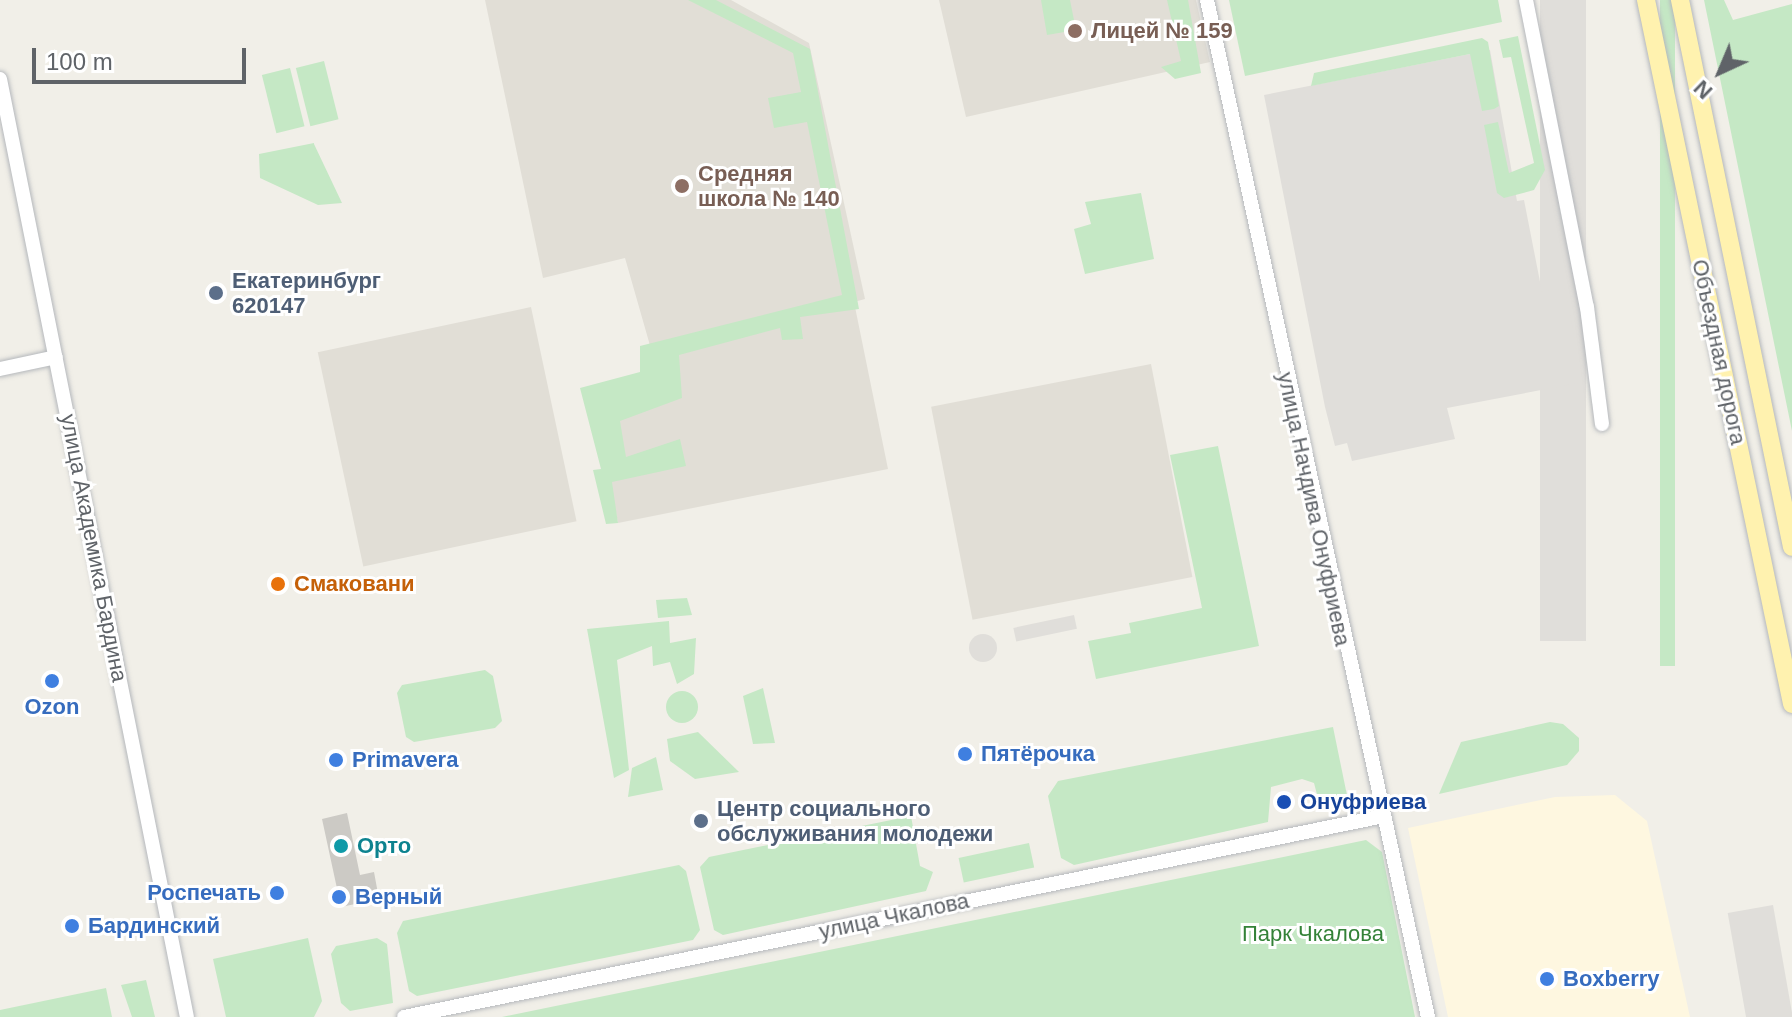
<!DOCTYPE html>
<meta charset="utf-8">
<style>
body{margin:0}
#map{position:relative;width:1792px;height:1017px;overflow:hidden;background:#f1efe8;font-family:Arial,sans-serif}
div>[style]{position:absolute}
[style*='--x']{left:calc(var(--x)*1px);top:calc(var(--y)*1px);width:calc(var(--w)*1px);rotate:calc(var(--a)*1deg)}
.commercial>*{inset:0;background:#fef7e0}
.industrial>*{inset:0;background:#e0deda;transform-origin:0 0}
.round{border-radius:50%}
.education>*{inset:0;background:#e1ded6;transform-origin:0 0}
.green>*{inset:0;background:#c5e8c5;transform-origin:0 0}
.building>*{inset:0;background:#cccac5}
.roads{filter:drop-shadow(0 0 2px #b5b8bc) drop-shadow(0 0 2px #b5b8bc)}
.minor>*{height:14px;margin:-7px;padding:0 7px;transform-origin:7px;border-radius:7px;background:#fff}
.major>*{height:18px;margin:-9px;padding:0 9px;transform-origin:9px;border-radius:9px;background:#fff2af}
.dots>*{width:22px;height:22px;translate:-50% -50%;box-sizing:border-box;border:4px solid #fff;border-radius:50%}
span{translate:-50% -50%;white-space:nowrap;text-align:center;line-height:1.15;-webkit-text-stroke:6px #fff;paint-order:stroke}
.education-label{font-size:22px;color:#785e54;font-weight:700}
.left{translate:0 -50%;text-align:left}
.service-label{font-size:22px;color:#4e5e75;font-weight:700}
.street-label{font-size:22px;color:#5f6368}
.food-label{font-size:22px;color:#c56008;font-weight:700}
.shop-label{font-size:22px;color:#366cbe;font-weight:700}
.right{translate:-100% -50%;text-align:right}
.transit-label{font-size:22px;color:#164399;font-weight:700}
.culture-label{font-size:22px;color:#0d838f;font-weight:700}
.park-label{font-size:22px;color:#348238}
.north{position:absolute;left:1680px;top:32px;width:80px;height:80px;-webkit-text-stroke:6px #fff;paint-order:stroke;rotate:224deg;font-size:22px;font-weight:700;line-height:32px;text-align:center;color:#5f6368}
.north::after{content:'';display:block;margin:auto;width:28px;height:36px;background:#5f6368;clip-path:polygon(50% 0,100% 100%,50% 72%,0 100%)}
.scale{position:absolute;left:32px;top:48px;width:214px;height:36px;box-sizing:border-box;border:4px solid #5f6368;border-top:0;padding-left:10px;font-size:24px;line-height:28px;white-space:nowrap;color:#5f6368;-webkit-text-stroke:6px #fff;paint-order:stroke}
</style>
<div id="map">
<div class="commercial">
<i style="clip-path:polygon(1615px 795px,1647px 821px,1690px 1017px,1448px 1017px,1408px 828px,1555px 797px)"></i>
</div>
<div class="industrial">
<i style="left:1540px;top:0;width:46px;height:641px"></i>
<i style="clip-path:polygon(1490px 50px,1517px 201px,1524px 200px,1542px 292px,1565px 288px,1583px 382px,1447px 408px,1455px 439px,1352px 461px,1347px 443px,1335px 446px,1325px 407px,1264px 95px)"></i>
<i style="left:1074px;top:615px;width:14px;height:62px;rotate:78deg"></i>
<i class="round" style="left:969px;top:634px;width:28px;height:28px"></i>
<i style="left:1773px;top:905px;width:114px;height:46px;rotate:80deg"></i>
</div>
<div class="education">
<i style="clip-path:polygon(485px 0,731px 0,809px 43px,865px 299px,854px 302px,888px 469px,618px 523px,596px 411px,660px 398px,649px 342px,625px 258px,543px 278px)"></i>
<i style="clip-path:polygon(939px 0,1196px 0,1210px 62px,966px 117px)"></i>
<i style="left:531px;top:307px;width:219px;height:218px;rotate:78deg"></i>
<i style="left:1151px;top:364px;width:217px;height:224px;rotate:79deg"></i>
</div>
<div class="green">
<i style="clip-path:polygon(688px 0,716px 0,810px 49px,859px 309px,800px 317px,803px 339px,782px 340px,780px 328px,679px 355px,682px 398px,620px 421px,626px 457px,680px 439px,686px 466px,612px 482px,618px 523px,606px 524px,593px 470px,601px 469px,580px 388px,640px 372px,640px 346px,842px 295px,807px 122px,774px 128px,768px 98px,801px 92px,793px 53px)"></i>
<i style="clip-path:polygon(1041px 0,1070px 0,1076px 30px,1047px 35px)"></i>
<i style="clip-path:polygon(1167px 0,1188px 0,1201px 73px,1175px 79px,1161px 67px,1181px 61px)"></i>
<i style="clip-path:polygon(1229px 0,1498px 0,1502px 22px,1245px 76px)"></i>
<i style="left:1660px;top:0;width:15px;height:666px"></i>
<i style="clip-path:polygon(1704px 0,1724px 0,1733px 20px,1792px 4px,1792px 431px)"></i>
<i style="clip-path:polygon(1518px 36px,1545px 170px,1534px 190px,1504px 198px,1497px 193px,1484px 125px,1498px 122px,1509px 173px,1534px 163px,1511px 57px,1503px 58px,1499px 40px)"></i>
<i style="clip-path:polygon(1482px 38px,1488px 42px,1499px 106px,1494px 109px,1482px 111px,1470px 54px,1311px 86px,1314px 73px)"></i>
<i style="left:324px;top:61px;width:60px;height:29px;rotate:76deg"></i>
<i style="left:290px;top:68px;width:60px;height:29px;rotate:76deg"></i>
<i style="clip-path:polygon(314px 143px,314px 144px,342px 203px,318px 205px,260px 178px,259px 154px)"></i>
<i style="clip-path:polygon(1141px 193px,1154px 259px,1085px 274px,1074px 229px,1091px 224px,1085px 202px)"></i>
<i style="clip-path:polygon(1218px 446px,1259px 646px,1096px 679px,1088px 641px,1131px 633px,1129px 623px,1202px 608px,1170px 455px)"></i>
<i style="clip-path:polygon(687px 598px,692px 615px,658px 618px,656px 600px)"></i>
<i style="clip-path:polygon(669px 621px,670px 643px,696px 638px,694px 674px,677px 684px,670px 662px,653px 666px,652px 646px,617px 660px,629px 770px,614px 778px,587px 629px)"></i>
<i style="clip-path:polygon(485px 670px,493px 676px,502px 721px,495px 728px,414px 742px,406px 737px,397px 693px,402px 685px)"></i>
<i style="clip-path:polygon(763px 688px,775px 743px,753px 744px,743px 696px)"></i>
<i class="round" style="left:666px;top:691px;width:32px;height:32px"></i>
<i style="clip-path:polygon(1550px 722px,1563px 724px,1579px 738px,1579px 751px,1567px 765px,1439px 794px,1461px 742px)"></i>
<i style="clip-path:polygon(1333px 727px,1349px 805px,1321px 810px,1314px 783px,1302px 779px,1271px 787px,1268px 822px,1074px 865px,1061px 858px,1048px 796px,1058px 781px)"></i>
<i style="clip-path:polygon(698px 732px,739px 772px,695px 779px,670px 761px,667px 739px)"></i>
<i style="clip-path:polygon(656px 757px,663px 790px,628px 797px,632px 768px)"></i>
<i style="clip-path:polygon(911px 816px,920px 866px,933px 872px,926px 891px,723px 935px,714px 930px,700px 867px,709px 857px)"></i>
<i style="clip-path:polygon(1366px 840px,1382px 852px,1415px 1017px,502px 1017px)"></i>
<i style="left:1029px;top:843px;width:25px;height:72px;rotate:78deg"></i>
<i style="clip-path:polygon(679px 865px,686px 871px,700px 930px,693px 940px,417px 996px,409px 991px,397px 933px,403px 921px)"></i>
<i style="clip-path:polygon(308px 938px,322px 1001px,314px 1017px,226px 1017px,213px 959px)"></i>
<i style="clip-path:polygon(377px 938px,387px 944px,393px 1003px,350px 1011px,341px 1003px,331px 954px,336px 946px)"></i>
<i style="clip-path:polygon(146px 980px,155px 1017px,132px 1017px,121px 985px)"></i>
<i style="clip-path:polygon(106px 988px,112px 1017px,0 1017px,0 1010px)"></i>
</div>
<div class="building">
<i style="clip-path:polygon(347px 813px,360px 875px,374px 872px,379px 899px,341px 907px,322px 819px)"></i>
</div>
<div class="roads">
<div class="minor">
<i style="--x:1207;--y:0;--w:1041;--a:77.74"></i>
<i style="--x:1526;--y:0;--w:313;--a:78.8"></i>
<i style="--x:1587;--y:307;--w:118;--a:82.7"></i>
<i style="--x:0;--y:79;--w:956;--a:78.73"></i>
<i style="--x:0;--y:369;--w:57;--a:-12.1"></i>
<i style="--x:404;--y:1017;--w:1000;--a:-11.59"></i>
</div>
<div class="major">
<i style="--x:1646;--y:0;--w:719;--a:78.28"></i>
<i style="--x:1680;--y:0;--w:558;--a:78.43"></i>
</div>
</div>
<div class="dots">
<i style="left:1075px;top:31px;background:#8d6e63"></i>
<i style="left:682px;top:186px;background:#8d6e63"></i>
<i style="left:216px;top:293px;background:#5c6f8a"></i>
<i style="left:278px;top:584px;background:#e8710a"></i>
<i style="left:52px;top:681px;background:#3f7fe0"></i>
<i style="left:965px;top:754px;background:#3f7fe0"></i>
<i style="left:336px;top:760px;background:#3f7fe0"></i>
<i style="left:1284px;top:802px;background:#1a4fb4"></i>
<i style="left:701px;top:821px;background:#5c6f8a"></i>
<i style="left:341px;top:846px;background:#0f9aa8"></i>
<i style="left:277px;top:893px;background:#3f7fe0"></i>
<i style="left:339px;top:897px;background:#3f7fe0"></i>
<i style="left:72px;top:926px;background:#3f7fe0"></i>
<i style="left:1547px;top:979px;background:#3f7fe0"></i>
</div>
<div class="education-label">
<span class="left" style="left:1091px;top:31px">Лицей № 159</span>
<span class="left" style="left:698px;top:186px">Средняя<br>школа № 140</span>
</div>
<div class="service-label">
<span class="left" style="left:232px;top:293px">Екатеринбург<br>620147</span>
<span class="left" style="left:717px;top:821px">Центр социального<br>обслуживания молодежи</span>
</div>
<div class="street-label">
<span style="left:1719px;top:352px;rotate:78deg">Объездная дорога</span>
<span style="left:1314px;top:509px;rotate:78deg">улица Начдива Онуфриева</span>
<span style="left:94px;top:548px;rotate:79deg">улица Академика Бардина</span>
<span style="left:894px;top:916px;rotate:-12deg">улица Чкалова</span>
</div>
<div class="food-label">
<span class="left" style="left:294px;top:584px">Смаковани</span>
</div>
<div class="shop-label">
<span style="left:52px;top:707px">Ozon</span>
<span class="left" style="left:981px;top:754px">Пятёрочка</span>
<span class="left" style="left:352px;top:760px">Primavera</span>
<span class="right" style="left:261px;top:893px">Роспечать</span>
<span class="left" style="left:355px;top:897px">Верный</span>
<span class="left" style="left:88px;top:926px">Бардинский</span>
<span class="left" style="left:1563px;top:979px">Boxberry</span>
</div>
<div class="transit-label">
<span class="left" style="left:1300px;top:802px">Онуфриева</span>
</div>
<div class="culture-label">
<span class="left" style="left:357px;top:846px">Орто</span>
</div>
<div class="park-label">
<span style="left:1313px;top:934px">Парк Чкалова</span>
</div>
<div class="north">N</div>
<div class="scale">100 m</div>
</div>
